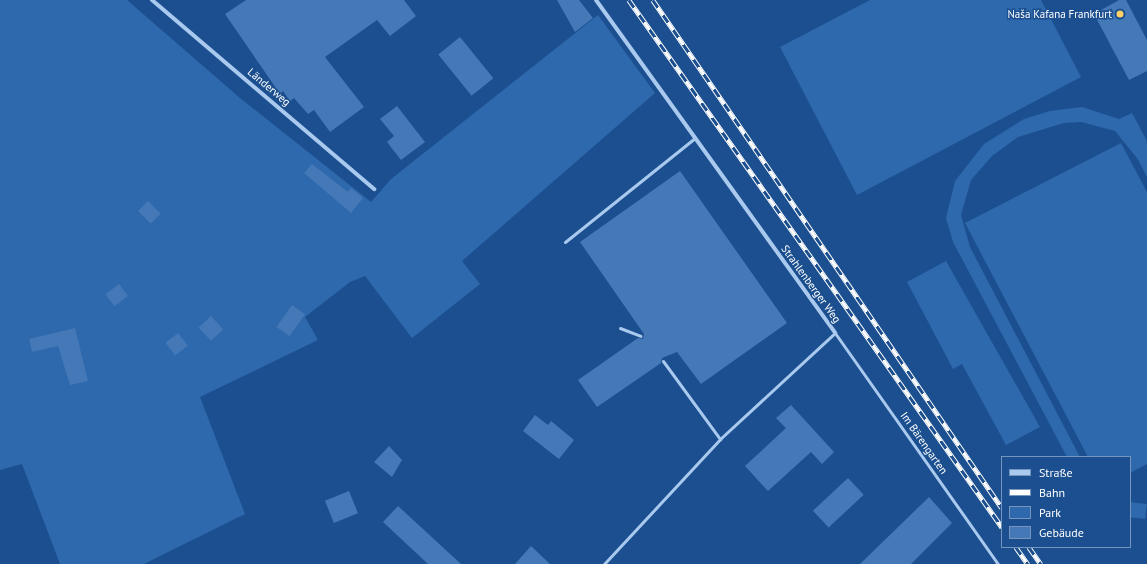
<!DOCTYPE html>
<meta charset="utf-8">
<style>
body{margin:0}
#map{position:relative;width:1147px;height:564px;overflow:hidden;background:#1b4f8f;font-family:"PT Sans",sans-serif}
div>[style]{position:absolute}
[style*='--x']{left:calc(var(--x)*1px);top:calc(var(--y)*1px);width:calc(var(--w)*1px);rotate:calc(var(--a)*1deg)}
.green>*{inset:0;background:#2e69ad;transform-origin:0 0}
.building>*{inset:0;background:#4478b7;transform-origin:0 0}
.lane>*{height:3px;margin:-1.5px;padding:0 1.5px;transform-origin:1.5px;border-radius:1.5px;background:#a9c9ee}
.street>*{height:4px;margin:-2px;padding:0 2px;transform-origin:2px;border-radius:2px;background:#a9c9ee}
.rail>*{height:4.5px;margin-top:-2.25px;transform-origin:0;background:repeating-linear-gradient(90deg,#1b4f8f 0 9px,#fff 0 18px);box-sizing:border-box;border-block:1px solid #fff}
.dots>*{width:11px;height:11px;translate:-50% -50%;box-sizing:border-box;border:2px solid #1b4f8f;border-radius:50%}
span{translate:-50% -50%;white-space:nowrap;text-align:center;line-height:1.15;-webkit-text-stroke:3px #1b4f8f;paint-order:stroke}
.poi-label{font-size:11px;color:#fff}
.right{translate:-100% -50%;text-align:right}
.street-label{font-size:11px;color:#fff}
.legend{position:absolute;left:1001px;top:456px;width:130px;height:92px;box-sizing:border-box;background:#1b4f8f;border:1px solid #7695bc;margin:0;padding:5px 7px;list-style:none;font-size:12px;color:#fff}
.legend li{display:flex;align-items:center;gap:8px;height:20px}
.legend b{width:20px;border:1px solid #7695bc}
</style>
<div id="map">
<div class="green">
<i style="clip-path:polygon(0 0,127px 0,240px 98px,371px 202px,391px 179px,598px 15px,655px 93px,462px 261px,480px 284px,412px 338px,365px 276px,350px 282px,305px 317px,318px 340px,200px 397px,245px 514px,144px 564px,60px 564px,22px 464px,0 470px)"></i>
<i style="clip-path:polygon(870px 0,1041px 0,1081px 77px,857px 195px,780px 47px)"></i>
<i style="clip-path:polygon(1082px 107px,1119px 119px,1132px 113px,1147px 141px,1147px 177px,1137px 158px,1115px 131px,1081px 122px,1064px 123px,1018px 137px,992px 156px,971px 180px,961px 215px,970px 247px,1080px 457px,1067px 457px,953px 242px,946px 218px,955px 181px,984px 144px,1024px 119px,1050px 111px)"></i>
<i style="clip-path:polygon(1121px 143px,1147px 192px,1147px 464px,1130px 473px,1130px 457px,1088px 457px,965px 223px)"></i>
<i style="clip-path:polygon(946px 261px,1040px 427px,1006px 445px,962px 364px,953px 369px,907px 282px)"></i>
<i style="left:1130px;top:502px;width:17px;height:15px;rotate:7deg"></i>
</div>
<div class="building">
<i style="clip-path:polygon(246px 0,404px 0,416px 16px,390px 36px,377px 20px,325px 57px,364px 107px,330px 132px,314px 110px,308px 114px,294px 98px,290px 101px,283px 91px,280px 94px,225px 14px)"></i>
<i style="clip-path:polygon(557px 0,579px 0,593px 18px,575px 32px)"></i>
<i style="clip-path:polygon(1119px 0,1126px 0,1147px 40px,1147px 71px,1129px 80px,1094px 14px)"></i>
<i style="left:460px;top:37px;width:53px;height:28px;rotate:51deg"></i>
<i style="clip-path:polygon(397px 106px,425px 142px,401px 160px,387px 142px,394px 136px,380px 119px)"></i>
<i style="clip-path:polygon(312px 164px,348px 192px,351px 188px,363px 198px,351px 213px,304px 173px)"></i>
<i style="clip-path:polygon(680px 171px,787px 323px,701px 384px,677px 352px,662px 358px,661px 363px,597px 407px,578px 380px,638px 338px,643px 339px,644px 334px,580px 242px)"></i>
<i style="left:148px;top:201px;width:18px;height:14px;rotate:45deg"></i>
<i style="left:119px;top:284px;width:15px;height:17px;rotate:53deg"></i>
<i style="left:292px;top:305px;width:16px;height:27px;rotate:35deg"></i>
<i style="left:211px;top:316px;width:18px;height:17px;rotate:47deg"></i>
<i style="clip-path:polygon(75px 328px,88px 381px,70px 385px,58px 346px,32px 352px,29px 339px)"></i>
<i style="left:178px;top:333px;width:16px;height:16px;rotate:52deg"></i>
<i style="clip-path:polygon(791px 405px,834px 452px,822px 464px,811px 452px,768px 491px,745px 466px,786px 428px,776px 418px)"></i>
<i style="clip-path:polygon(535px 415px,548px 425px,551px 421px,574px 440px,559px 459px,523px 431px)"></i>
<i style="clip-path:polygon(389px 446px,402px 460px,392px 477px,374px 462px)"></i>
<i style="left:848px;top:478px;width:23px;height:48px;rotate:47deg"></i>
<i style="left:349px;top:491px;width:24px;height:26px;rotate:68deg"></i>
<i style="clip-path:polygon(929px 497px,952px 523px,911px 564px,860px 564px)"></i>
<i style="clip-path:polygon(398px 506px,461px 564px,428px 564px,383px 522px)"></i>
<i style="clip-path:polygon(531px 546px,550px 564px,515px 564px)"></i>
</div>
<div class="lane">
<i style="--x:565;--y:242;--w:166;--a:-38.7"></i>
<i style="--x:620;--y:328;--w:22;--a:21"></i>
<i style="--x:663;--y:361;--w:97;--a:53.8"></i>
<i style="--x:604;--y:564;--w:171;--a:-47.1"></i>
<i style="--x:720;--y:439;--w:156;--a:-42.7"></i>
<i style="--x:835;--y:333;--w:283;--a:54.8"></i>
</div>
<div class="street">
<i style="--x:152;--y:0;--w:292;--a:40.4"></i>
<i style="--x:596;--y:0;--w:410;--a:54.3"></i>
</div>
<div class="rail">
<i style="--x:629;--y:0;--w:646;--a:54.71"></i>
<i style="--x:653;--y:0;--w:616;--a:55.51"></i>
<i style="--x:1016;--y:547;--w:21;--a:55"></i>
<i style="--x:1029;--y:547;--w:21;--a:55"></i>
</div>
<div class="dots">
<i style="left:1120px;top:14px;background:#ffd166"></i>
</div>
<div class="poi-label">
<span class="right" style="left:1112px;top:14px">Naša Kafana Frankfurt</span>
</div>
<div class="street-label">
<span style="left:269px;top:87px;rotate:40deg">Länderweg</span>
<span style="left:811px;top:284px;rotate:54deg">Strahlenberger Weg</span>
<span style="left:924px;top:443px;rotate:55deg">Im Bärengarten</span>
</div>
<ul class="legend">
<li><b style="height:5px;background:#a9c9ee"></b>Straße</li>
<li><b style="height:5px;background:#fff"></b>Bahn</li>
<li><b style="height:11px;background:#2e69ad"></b>Park</li>
<li><b style="height:11px;background:#4478b7"></b>Gebäude</li>
</ul>
</div>
